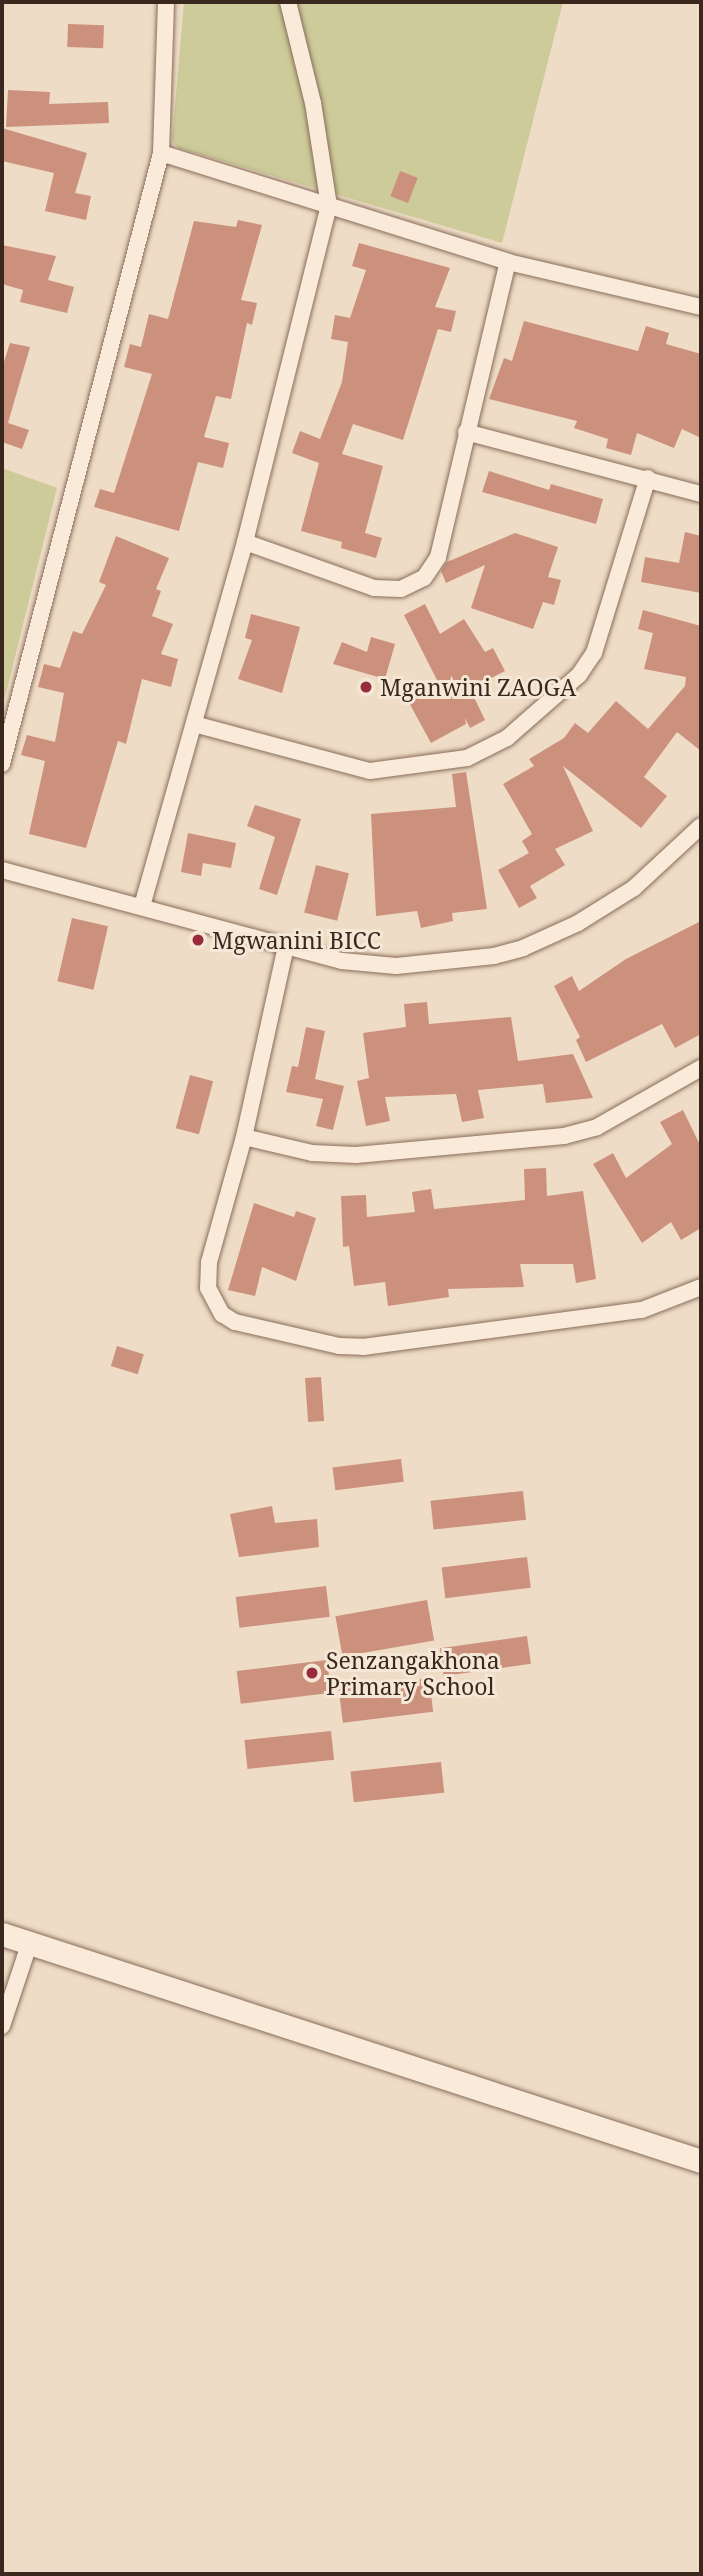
<!DOCTYPE html>
<style>
body{margin:0}
#map{position:relative;width:703px;height:2576px;overflow:hidden;background:#eedcc6;font-family:"Noto Serif",serif}
div>[style]{position:absolute}
[style*='--x']{left:calc(var(--x)*1px);top:calc(var(--y)*1px);width:calc(var(--w)*1px);rotate:calc(var(--a)*1deg)}
.green>*{inset:0;background:#cccb99}
.building>*{inset:0;background:#cc917c;transform-origin:0 0}
.roads{filter:drop-shadow(0 0 2px #896d5b) drop-shadow(0 0 2px #896d5b)}
.street>*{height:16px;margin:-8px;padding:0 8px;transform-origin:8px;border-radius:8px;background:#f9ead9}
.secondary>*{height:23px;margin:-11.5px;padding:0 11.5px;transform-origin:11.5px;border-radius:11.5px;background:#f9ead9}
.dots>*{width:19px;height:19px;translate:-50% -50%;box-sizing:border-box;border:4px solid #f5e7d5;border-radius:50%}
span{translate:-50% -50%;white-space:nowrap;text-align:center;line-height:1.15;-webkit-text-stroke:6px #f5e7d5;paint-order:stroke}
.poi-label{font-size:23px;color:#3a281f}
.left{translate:0 -50%;text-align:left}
.frame{position:absolute;inset:0;border:4px solid #3a281f;pointer-events:none}
</style>
<div id="map">
<div class="green">
<i style="clip-path:polygon(184px 2px,563px 2px,502px 243px,178px 148px,172px 141px)"></i>
<i style="clip-path:polygon(2px 468px,57px 488px,2px 709px)"></i>
</div>
<div class="building">
<i style="left:68px;top:24px;width:36px;height:23px;rotate:2deg"></i>
<i style="clip-path:polygon(8px 90px,50px 92px,49px 104px,108px 102px,109px 123px,6px 127px)"></i>
<i style="clip-path:polygon(2px 128px,87px 153px,75px 193px,91px 196px,86px 220px,45px 211px,54px 173px,2px 161px)"></i>
<i style="left:400px;top:171px;width:19px;height:27px;rotate:21deg"></i>
<i style="clip-path:polygon(238px 220px,262px 225px,241px 300px,257px 303px,252px 325px,247px 323px,231px 399px,216px 396px,204px 437px,229px 443px,223px 468px,198px 462px,179px 531px,94px 507px,100px 489px,114px 493px,152px 374px,124px 367px,130px 344px,141px 347px,149px 314px,168px 319px,194px 221px,236px 227px)"></i>
<i style="clip-path:polygon(359px 243px,450px 268px,435px 307px,456px 311px,451px 332px,438px 329px,403px 440px,353px 424px,342px 454px,383px 466px,365px 533px,382px 538px,376px 558px,341px 548px,342px 542px,301px 531px,319px 463px,292px 453px,300px 431px,320px 439px,342px 382px,348px 342px,331px 339px,335px 315px,350px 318px,366px 270px,352px 266px)"></i>
<i style="clip-path:polygon(2px 245px,56px 256px,48px 280px,74px 287px,67px 313px,20px 302px,23px 290px,2px 284px)"></i>
<i style="clip-path:polygon(524px 321px,638px 351px,646px 326px,669px 333px,666px 344px,701px 354px,701px 438px,682px 429px,674px 448px,637px 433px,631px 455px,606px 448px,608px 439px,574px 428px,577px 421px,489px 399px,504px 358px,512px 361px)"></i>
<i style="clip-path:polygon(10px 343px,30px 347px,8px 423px,29px 430px,22px 449px,2px 442px,2px 368px)"></i>
<i style="clip-path:polygon(489px 471px,549px 490px,551px 484px,603px 499px,596px 524px,482px 492px)"></i>
<i style="clip-path:polygon(685px 532px,701px 536px,701px 593px,641px 582px,645px 557px,679px 563px)"></i>
<i style="clip-path:polygon(515px 533px,558px 547px,548px 577px,561px 580px,554px 605px,543px 602px,533px 629px,471px 608px,485px 565px,446px 583px,441px 571px,447px 562px)"></i>
<i style="clip-path:polygon(116px 536px,169px 558px,156px 589px,161px 591px,152px 616px,173px 624px,161px 654px,178px 659px,171px 687px,142px 679px,126px 744px,118px 741px,86px 848px,29px 834px,45px 761px,21px 755px,27px 735px,55px 742px,64px 693px,38px 687px,44px 664px,60px 668px,73px 631px,82px 634px,106px 585px,99px 582px)"></i>
<i style="clip-path:polygon(425px 604px,440px 634px,464px 619px,485px 652px,493px 648px,505px 671px,470px 689px,485px 720px,470px 728px,465px 718px,466px 724px,431px 743px,407px 699px,438px 682px,404px 615px)"></i>
<i style="clip-path:polygon(643px 610px,701px 626px,701px 751px,677px 732px,644px 777px,667px 796px,641px 828px,563px 766px,593px 831px,555px 849px,565px 865px,530px 886px,537px 898px,519px 908px,498px 870px,529px 853px,522px 841px,532px 834px,503px 784px,534px 766px,529px 759px,564px 738px,575px 723px,588px 733px,616px 701px,648px 729px,685px 686px,686px 677px,644px 669px,653px 633px,638px 629px)"></i>
<i style="clip-path:polygon(251px 614px,300px 627px,282px 693px,238px 679px,252px 640px,245px 638px)"></i>
<i style="clip-path:polygon(371px 637px,395px 644px,385px 679px,333px 664px,342px 642px,367px 652px)"></i>
<i style="clip-path:polygon(466px 772px,487px 909px,452px 913px,453px 921px,421px 928px,417px 911px,376px 916px,371px 814px,456px 807px,452px 774px)"></i>
<i style="clip-path:polygon(255px 805px,301px 819px,277px 895px,259px 889px,275px 837px,247px 826px)"></i>
<i style="clip-path:polygon(188px 833px,236px 843px,231px 868px,203px 863px,201px 876px,181px 872px)"></i>
<i style="left:316px;top:865px;width:34px;height:49px;rotate:14deg"></i>
<i style="left:72px;top:918px;width:37px;height:65px;rotate:13deg"></i>
<i style="clip-path:polygon(701px 921px,701px 1034px,675px 1048px,662px 1024px,586px 1062px,576px 1040px,580px 1037px,554px 986px,572px 976px,579px 991px,626px 959px)"></i>
<i style="clip-path:polygon(427px 1002px,429px 1024px,511px 1017px,518px 1061px,573px 1054px,593px 1098px,546px 1103px,543px 1084px,478px 1090px,484px 1118px,462px 1122px,456px 1094px,385px 1097px,390px 1121px,366px 1126px,357px 1081px,369px 1078px,363px 1033px,406px 1027px,404px 1004px)"></i>
<i style="clip-path:polygon(306px 1027px,325px 1031px,315px 1079px,344px 1086px,333px 1130px,316px 1126px,323px 1099px,286px 1092px,292px 1066px,298px 1067px)"></i>
<i style="left:190px;top:1075px;width:24px;height:55px;rotate:15deg"></i>
<i style="clip-path:polygon(683px 1110px,701px 1147px,701px 1228px,681px 1240px,671px 1222px,642px 1243px,593px 1164px,613px 1153px,626px 1178px,672px 1144px,660px 1122px)"></i>
<i style="clip-path:polygon(546px 1168px,547px 1196px,583px 1191px,596px 1279px,576px 1283px,573px 1264px,520px 1264px,524px 1287px,448px 1289px,449px 1297px,388px 1306px,385px 1282px,354px 1286px,349px 1246px,343px 1247px,341px 1196px,366px 1195px,367px 1217px,415px 1212px,412px 1192px,431px 1189px,434px 1209px,525px 1200px,524px 1169px)"></i>
<i style="clip-path:polygon(254px 1203px,294px 1217px,296px 1211px,316px 1218px,296px 1281px,262px 1267px,255px 1296px,228px 1290px)"></i>
<i style="left:117px;top:1346px;width:28px;height:21px;rotate:17deg"></i>
<i style="left:321px;top:1377px;width:44px;height:16px;rotate:86deg"></i>
<i style="left:401px;top:1459px;width:23px;height:69px;rotate:83deg"></i>
<i style="left:523px;top:1491px;width:29px;height:93px;rotate:84deg"></i>
<i style="clip-path:polygon(272px 1506px,275px 1523px,317px 1519px,319px 1547px,239px 1557px,230px 1514px)"></i>
<i style="left:527px;top:1557px;width:31px;height:86px;rotate:83deg"></i>
<i style="left:326px;top:1586px;width:31px;height:91px;rotate:83deg"></i>
<i style="left:427px;top:1600px;width:41px;height:93px;rotate:80deg"></i>
<i style="left:527px;top:1636px;width:28px;height:88px;rotate:82deg"></i>
<i style="left:327px;top:1660px;width:33px;height:91px;rotate:83deg"></i>
<i style="left:429px;top:1678px;width:34px;height:91px;rotate:83deg"></i>
<i style="left:331px;top:1731px;width:29px;height:87px;rotate:84deg"></i>
<i style="left:441px;top:1762px;width:31px;height:91px;rotate:84deg"></i>
</div>
<div class="roads">
<div class="street">
<i style="--x:161;--y:153;--w:364;--a:17.4"></i>
<i style="--x:508;--y:262;--w:198;--a:13.1"></i>
<i style="--x:466;--y:432;--w:243;--a:14.8"></i>
<i style="--x:245;--y:542;--w:137;--a:19.6"></i>
<i style="--x:374;--y:588;--w:27;--a:2"></i>
<i style="--x:401;--y:589;--w:25;--a:-26"></i>
<i style="--x:424;--y:578;--w:25;--a:-56"></i>
<i style="--x:438;--y:557;--w:303;--a:-76.7"></i>
<i style="--x:194;--y:724;--w:182;--a:15"></i>
<i style="--x:370;--y:771;--w:98;--a:-7.6"></i>
<i style="--x:467;--y:758;--w:45;--a:-26.6"></i>
<i style="--x:507;--y:738;--w:96;--a:-41.2"></i>
<i style="--x:579;--y:675;--w:27;--a:-56"></i>
<i style="--x:594;--y:653;--w:183;--a:-72.9"></i>
<i style="--x:2;--y:764;--w:631;--a:-75.41"></i>
<i style="--x:161;--y:153;--w:151;--a:-88.1"></i>
<i style="--x:2;--y:870;--w:352;--a:15"></i>
<i style="--x:342;--y:961;--w:54;--a:5.3"></i>
<i style="--x:396;--y:966;--w:99;--a:-5.8"></i>
<i style="--x:494;--y:956;--w:30;--a:-15"></i>
<i style="--x:523;--y:948;--w:60;--a:-24.4"></i>
<i style="--x:578;--y:923;--w:66;--a:-32"></i>
<i style="--x:634;--y:888;--w:91;--a:-42.8"></i>
<i style="--x:142;--y:906;--w:378;--a:-74.2"></i>
<i style="--x:245;--y:542;--w:346;--a:-76"></i>
<i style="--x:329;--y:206;--w:104;--a:-98.8"></i>
<i style="--x:313;--y:103;--w:104;--a:-103.9"></i>
<i style="--x:286;--y:946;--w:196;--a:102.4"></i>
<i style="--x:244;--y:1137;--w:130;--a:105.6"></i>
<i style="--x:209;--y:1262;--w:26;--a:92"></i>
<i style="--x:208;--y:1288;--w:30;--a:62"></i>
<i style="--x:222;--y:1314;--w:15;--a:32"></i>
<i style="--x:235;--y:1322;--w:107;--a:13"></i>
<i style="--x:339;--y:1346;--w:24;--a:2"></i>
<i style="--x:363;--y:1347;--w:281;--a:-7.6"></i>
<i style="--x:642;--y:1310;--w:63;--a:-21.3"></i>
<i style="--x:244;--y:1137;--w:70;--a:13.2"></i>
<i style="--x:312;--y:1153;--w:44;--a:2.6"></i>
<i style="--x:356;--y:1155;--w:209;--a:-5.2"></i>
<i style="--x:564;--y:1136;--w:34;--a:-15"></i>
<i style="--x:597;--y:1127;--w:120;--a:-29.6"></i>
<i style="--x:2;--y:2026;--w:89;--a:-71.6"></i>
</div>
<div class="secondary">
<i style="--x:2;--y:1934;--w:735;--a:17.99"></i>
</div>
</div>
<div class="dots">
<i style="left:366px;top:687px;background:#982c3d"></i>
<i style="left:198px;top:940px;background:#982c3d"></i>
<i style="left:312px;top:1673px;background:#982c3d"></i>
</div>
<div class="poi-label">
<span class="left" style="left:380px;top:687px">Mganwini ZAOGA</span>
<span class="left" style="left:212px;top:940px">Mgwanini BICC</span>
<span class="left" style="left:326px;top:1673px">Senzangakhona<br>Primary School</span>
</div>
<div class="frame"></div>
</div>
